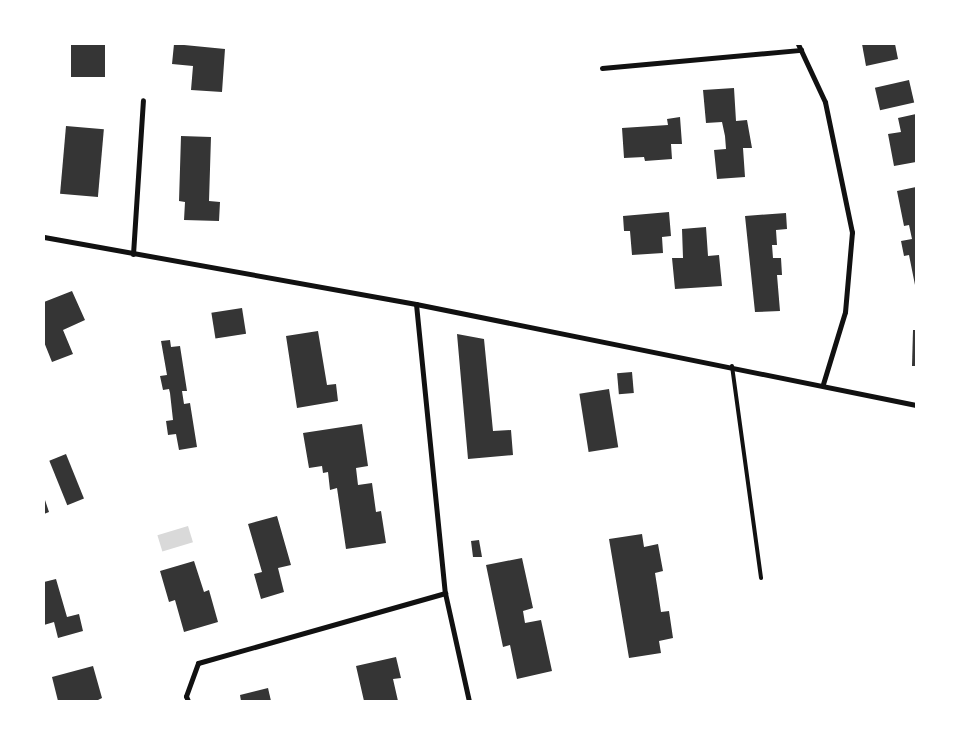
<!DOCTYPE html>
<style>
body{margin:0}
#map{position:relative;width:960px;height:745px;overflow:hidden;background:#fff;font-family:"PT Sans",sans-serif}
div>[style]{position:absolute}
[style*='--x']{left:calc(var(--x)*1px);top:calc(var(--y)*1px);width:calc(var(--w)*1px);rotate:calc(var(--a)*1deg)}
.water>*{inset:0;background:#d9d9d9;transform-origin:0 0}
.building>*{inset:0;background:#353535;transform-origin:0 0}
.service>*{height:4px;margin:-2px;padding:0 2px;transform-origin:2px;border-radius:2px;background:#111}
.minor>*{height:5px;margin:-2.5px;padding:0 2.5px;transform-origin:2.5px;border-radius:2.5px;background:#111}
span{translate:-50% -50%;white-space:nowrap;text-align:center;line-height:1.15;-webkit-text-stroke:4.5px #fff;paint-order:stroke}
.frame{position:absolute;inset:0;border:45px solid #fff;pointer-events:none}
</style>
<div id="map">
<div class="water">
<i style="left:188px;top:526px;width:17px;height:32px;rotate:73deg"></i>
</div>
<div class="building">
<i style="left:71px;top:44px;width:34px;height:33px"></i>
<i style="clip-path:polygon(174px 44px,225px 49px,222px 92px,191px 90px,193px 66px,172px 64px)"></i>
<i style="clip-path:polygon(862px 44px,895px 44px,898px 59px,866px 66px)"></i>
<i style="left:909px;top:80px;width:23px;height:35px;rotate:77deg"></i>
<i style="clip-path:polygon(734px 88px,736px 121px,747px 120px,752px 148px,743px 148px,745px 177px,717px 179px,714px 150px,726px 149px,725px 136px,722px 122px,706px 123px,703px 90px)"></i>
<i style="clip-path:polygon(916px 114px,916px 162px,894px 166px,888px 134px,901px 132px,898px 118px)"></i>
<i style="clip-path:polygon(680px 117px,682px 144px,671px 144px,672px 159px,645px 161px,644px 157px,624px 158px,622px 128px,668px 125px,667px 119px)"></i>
<i style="left:66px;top:126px;width:38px;height:68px;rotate:5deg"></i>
<i style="clip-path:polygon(181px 136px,211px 137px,209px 201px,220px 202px,219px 221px,184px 220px,185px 202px,179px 201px)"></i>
<i style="clip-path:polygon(916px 187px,916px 285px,915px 285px,909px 255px,904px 256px,901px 241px,912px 239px,909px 225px,904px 226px,897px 191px)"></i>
<i style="clip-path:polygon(669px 212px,671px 236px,662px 237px,663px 253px,632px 255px,630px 231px,624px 231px,623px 216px)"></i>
<i style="clip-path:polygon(786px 213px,787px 229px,776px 230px,777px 245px,772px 245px,773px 258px,781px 258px,782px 275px,777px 275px,780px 311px,755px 312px,745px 216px)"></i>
<i style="clip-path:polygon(706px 227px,708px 256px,719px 255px,722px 286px,675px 289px,672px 258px,683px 258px,682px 229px)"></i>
<i style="clip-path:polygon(72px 291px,85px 320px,63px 330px,73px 354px,52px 362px,44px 342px,44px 302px)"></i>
<i style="left:242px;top:308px;width:26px;height:31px;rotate:81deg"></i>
<i style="clip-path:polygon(913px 330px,916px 330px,916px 366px,912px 366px)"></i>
<i style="clip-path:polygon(318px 331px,327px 385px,336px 384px,338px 401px,297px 408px,286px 336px)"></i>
<i style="clip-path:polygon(457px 334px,484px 339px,493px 431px,511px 430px,513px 455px,468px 459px)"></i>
<i style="clip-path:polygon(170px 340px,171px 347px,180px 346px,187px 391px,182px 391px,184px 404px,190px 403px,197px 447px,179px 450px,176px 434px,168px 435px,166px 421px,173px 420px,170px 393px,169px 389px,163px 390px,160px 376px,167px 375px,161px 341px)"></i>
<i style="left:632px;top:372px;width:21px;height:15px;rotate:85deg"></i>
<i style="left:609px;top:389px;width:59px;height:30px;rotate:81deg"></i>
<i style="clip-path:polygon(362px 424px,368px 466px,356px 468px,358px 485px,372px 483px,376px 512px,381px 511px,386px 543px,346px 549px,337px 488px,330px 490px,328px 472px,323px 473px,322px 466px,309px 468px,303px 433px)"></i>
<i style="left:66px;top:454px;width:48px;height:18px;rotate:68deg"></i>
<i style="clip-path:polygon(44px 497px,49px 512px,44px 514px)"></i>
<i style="clip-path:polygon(277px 516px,291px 565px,278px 568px,284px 592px,261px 599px,254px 574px,262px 572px,248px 524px)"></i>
<i style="clip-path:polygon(642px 534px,644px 547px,658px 544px,663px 571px,655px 573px,658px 592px,661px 612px,669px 611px,673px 638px,659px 641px,661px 653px,629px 658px,609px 539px)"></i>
<i style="clip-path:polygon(479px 540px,482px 557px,473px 557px,471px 541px)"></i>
<i style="clip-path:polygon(522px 558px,533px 608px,523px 611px,525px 623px,541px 620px,552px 671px,517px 679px,510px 645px,503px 647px,486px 565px)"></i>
<i style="clip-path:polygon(194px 561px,204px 592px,209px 590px,218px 622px,184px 632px,175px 600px,169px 602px,160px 571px)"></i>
<i style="clip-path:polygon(56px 579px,67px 617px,79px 614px,83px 631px,58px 638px,54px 622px,44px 625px,44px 582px)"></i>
<i style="clip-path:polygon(396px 657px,401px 678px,393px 679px,398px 701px,364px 701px,356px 666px)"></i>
<i style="clip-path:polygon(93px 666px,102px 698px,96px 701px,58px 701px,52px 677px)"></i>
<i style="clip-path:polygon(268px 688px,271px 701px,241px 701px,240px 695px)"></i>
</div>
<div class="service">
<i style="--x:732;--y:366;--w:214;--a:82.2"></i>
</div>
<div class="minor">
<i style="--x:798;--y:44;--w:64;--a:65"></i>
<i style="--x:825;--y:102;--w:133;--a:78.3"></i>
<i style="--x:852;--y:232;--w:80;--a:95"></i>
<i style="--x:845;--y:312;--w:75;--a:107"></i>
<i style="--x:602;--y:68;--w:200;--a:-5.2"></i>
<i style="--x:44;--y:237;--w:378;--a:10.2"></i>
<i style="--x:416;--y:304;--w:510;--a:11.42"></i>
<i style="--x:133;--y:254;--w:154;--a:-86.3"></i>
<i style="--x:416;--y:304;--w:290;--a:84.3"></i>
<i style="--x:445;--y:593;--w:111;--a:77.5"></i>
<i style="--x:188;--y:701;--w:5;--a:-112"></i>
<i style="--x:186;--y:696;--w:35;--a:-70"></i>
<i style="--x:198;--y:663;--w:257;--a:-15.8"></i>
</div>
<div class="frame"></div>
</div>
